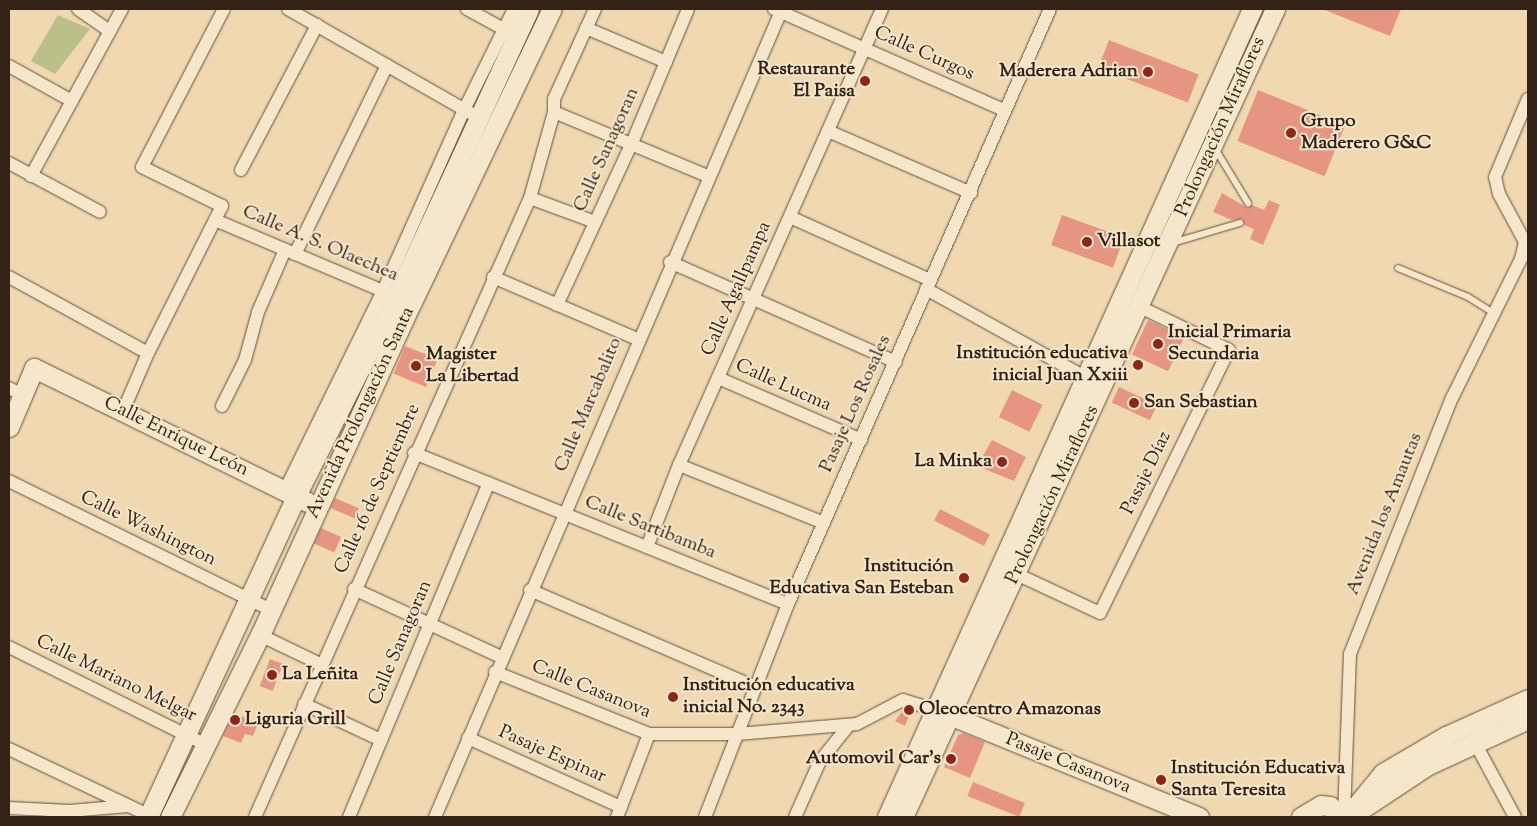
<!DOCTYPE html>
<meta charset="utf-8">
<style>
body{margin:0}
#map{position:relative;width:1537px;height:826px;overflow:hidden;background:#f0d9b0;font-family:"Sorts Mill Goudy",serif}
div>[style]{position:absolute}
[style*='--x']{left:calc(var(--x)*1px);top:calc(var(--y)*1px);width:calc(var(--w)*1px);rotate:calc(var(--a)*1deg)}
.green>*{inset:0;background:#bbbf8a}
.building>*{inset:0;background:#e69583;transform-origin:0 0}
.roads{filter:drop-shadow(0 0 1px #62503c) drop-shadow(0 0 1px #62503c)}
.lane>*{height:6px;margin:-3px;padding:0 3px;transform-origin:3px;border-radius:3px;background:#f5e6cc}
.street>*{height:12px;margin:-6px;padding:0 6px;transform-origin:6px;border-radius:6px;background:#f5e6cc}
.secondary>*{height:19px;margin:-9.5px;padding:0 9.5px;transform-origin:9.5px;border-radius:9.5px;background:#f5e6cc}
.dots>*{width:14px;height:14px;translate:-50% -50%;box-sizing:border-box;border:2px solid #f5e6cc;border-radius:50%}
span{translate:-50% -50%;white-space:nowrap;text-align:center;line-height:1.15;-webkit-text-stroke:4px #f5e6cc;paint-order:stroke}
.street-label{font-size:19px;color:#332215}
.poi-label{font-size:19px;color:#332215;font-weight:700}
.right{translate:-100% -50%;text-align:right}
.left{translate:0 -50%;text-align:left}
.frame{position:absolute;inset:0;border:10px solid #332215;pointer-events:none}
</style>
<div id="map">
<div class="green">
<i style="clip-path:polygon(58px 15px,90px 29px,55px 74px,31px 61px)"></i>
</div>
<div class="building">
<i style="clip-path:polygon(1322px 9px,1401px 9px,1390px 36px)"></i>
<i style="left:1109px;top:40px;width:96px;height:30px;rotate:21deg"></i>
<i style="left:1258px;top:90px;width:94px;height:55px;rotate:22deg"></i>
<i style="clip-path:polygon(1222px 193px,1248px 208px,1252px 205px,1264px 210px,1269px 200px,1280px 205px,1263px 245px,1250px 239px,1254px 229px,1244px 225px,1243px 219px,1232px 220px,1213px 212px)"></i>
<i style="left:1062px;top:215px;width:66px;height:32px;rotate:20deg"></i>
<i style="left:1148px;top:320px;width:40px;height:38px;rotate:25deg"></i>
<i style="left:405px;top:346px;width:35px;height:30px;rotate:22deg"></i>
<i style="left:1119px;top:387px;width:42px;height:17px;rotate:25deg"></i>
<i style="left:1012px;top:390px;width:34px;height:30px;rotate:26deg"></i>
<i style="clip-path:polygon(992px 440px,1026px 457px,1014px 481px,977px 466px)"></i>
<i style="left:335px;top:498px;width:26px;height:11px;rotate:23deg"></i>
<i style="left:940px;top:509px;width:56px;height:13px;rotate:27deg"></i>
<i style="left:321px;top:528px;width:22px;height:17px;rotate:24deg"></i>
<i style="left:270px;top:659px;width:14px;height:29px;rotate:21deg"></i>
<i style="clip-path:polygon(904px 709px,911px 711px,905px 726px,895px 721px)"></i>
<i style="clip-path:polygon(234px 713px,258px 723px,253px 736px,245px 734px,241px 743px,223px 736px)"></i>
<i style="clip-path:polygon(963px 733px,985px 742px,970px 778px,944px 767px,958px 735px)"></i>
<i style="left:973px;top:782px;width:56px;height:15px;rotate:22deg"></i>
</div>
<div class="roads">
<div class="lane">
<i style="--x:1214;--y:147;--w:66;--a:58.7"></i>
<i style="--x:1172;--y:243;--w:71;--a:-16.4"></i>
<i style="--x:1398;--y:268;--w:76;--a:22.5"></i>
<i style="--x:1468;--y:297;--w:31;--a:32"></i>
</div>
<div class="street">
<i style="--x:78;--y:9;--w:39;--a:35"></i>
<i style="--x:288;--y:9;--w:210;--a:29.7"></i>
<i style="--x:467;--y:9;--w:50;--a:28.6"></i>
<i style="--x:774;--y:9;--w:251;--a:23.7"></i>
<i style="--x:586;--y:28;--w:87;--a:23"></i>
<i style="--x:9;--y:66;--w:72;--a:29.1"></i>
<i style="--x:554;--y:112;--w:167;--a:22.6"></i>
<i style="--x:828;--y:131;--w:156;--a:23.4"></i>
<i style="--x:9;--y:163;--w:103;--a:28.3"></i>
<i style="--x:241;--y:170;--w:164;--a:-62.3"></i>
<i style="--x:31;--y:176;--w:190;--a:-61.4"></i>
<i style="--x:530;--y:198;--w:69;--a:20.3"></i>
<i style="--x:790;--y:217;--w:154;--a:24.2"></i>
<i style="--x:215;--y:220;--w:190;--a:22.9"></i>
<i style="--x:295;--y:254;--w:210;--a:-64"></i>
<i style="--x:670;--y:262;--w:247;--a:23.9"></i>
<i style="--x:9;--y:277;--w:158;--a:28.7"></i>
<i style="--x:493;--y:277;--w:157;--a:23.3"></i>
<i style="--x:926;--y:289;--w:190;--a:29"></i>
<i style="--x:557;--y:305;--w:179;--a:-65.2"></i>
<i style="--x:632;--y:143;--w:145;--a:-67.3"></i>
<i style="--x:718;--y:378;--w:156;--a:23.4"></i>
<i style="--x:9;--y:388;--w:16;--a:27"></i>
<i style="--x:222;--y:406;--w:51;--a:-63.4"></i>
<i style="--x:245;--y:360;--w:50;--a:-74.8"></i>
<i style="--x:258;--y:312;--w:68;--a:-66.5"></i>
<i style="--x:123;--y:411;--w:63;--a:-66.7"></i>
<i style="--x:148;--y:353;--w:165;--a:-63.3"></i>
<i style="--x:222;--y:206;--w:89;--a:-154"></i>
<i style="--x:142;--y:167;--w:178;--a:-62.6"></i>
<i style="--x:414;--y:453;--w:403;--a:22"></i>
<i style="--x:679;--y:465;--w:156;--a:21.8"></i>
<i style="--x:9;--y:481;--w:292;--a:26.2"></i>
<i style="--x:285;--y:490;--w:222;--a:-63.8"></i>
<i style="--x:383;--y:291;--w:198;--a:-65.9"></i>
<i style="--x:464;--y:110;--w:113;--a:-63.7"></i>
<i style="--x:647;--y:547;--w:88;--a:-68.7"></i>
<i style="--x:679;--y:465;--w:499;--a:-66"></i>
<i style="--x:1010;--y:571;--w:99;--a:25"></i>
<i style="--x:1100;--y:613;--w:293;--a:-63.9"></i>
<i style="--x:1229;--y:350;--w:99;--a:-154.2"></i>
<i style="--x:354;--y:589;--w:162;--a:24.8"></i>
<i style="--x:530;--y:590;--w:245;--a:23.3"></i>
<i style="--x:260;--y:635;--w:67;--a:25.8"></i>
<i style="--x:9;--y:647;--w:220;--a:26.4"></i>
<i style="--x:495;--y:672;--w:166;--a:21.9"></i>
<i style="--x:649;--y:734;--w:88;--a:0"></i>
<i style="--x:737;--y:734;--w:120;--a:-4.8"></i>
<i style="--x:857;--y:724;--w:52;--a:-27.6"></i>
<i style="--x:903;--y:700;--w:34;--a:17"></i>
<i style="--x:304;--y:704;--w:85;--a:25.1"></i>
<i style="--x:468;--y:738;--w:168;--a:24.3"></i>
<i style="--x:1475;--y:743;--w:84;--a:61.6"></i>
<i style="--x:9;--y:749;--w:158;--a:25.4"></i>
<i style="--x:9;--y:808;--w:61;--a:2.8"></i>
<i style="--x:70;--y:811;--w:58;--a:-4.9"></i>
<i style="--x:255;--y:817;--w:677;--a:-66.05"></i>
<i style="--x:530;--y:198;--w:89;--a:-74.4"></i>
<i style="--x:554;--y:112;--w:13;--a:-90"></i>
<i style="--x:554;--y:99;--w:99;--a:-65.5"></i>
<i style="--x:349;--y:817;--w:362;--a:-67.3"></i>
<i style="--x:435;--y:817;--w:879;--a:-66.76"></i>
<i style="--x:617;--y:817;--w:89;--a:-68.9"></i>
<i style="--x:705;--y:817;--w:229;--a:-68.7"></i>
<i style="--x:788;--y:604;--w:650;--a:-66.23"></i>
<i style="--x:795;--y:817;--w:61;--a:-65.9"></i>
<i style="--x:820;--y:761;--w:46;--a:-51.1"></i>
<i style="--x:1344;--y:817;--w:163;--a:-87.9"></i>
<i style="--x:1350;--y:654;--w:276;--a:-68.3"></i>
<i style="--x:1452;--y:398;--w:155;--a:-63.6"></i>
<i style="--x:1521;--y:259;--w:17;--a:-77"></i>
<i style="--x:1525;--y:242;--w:55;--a:-118.4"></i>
<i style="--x:1499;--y:194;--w:17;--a:-103"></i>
<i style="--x:1495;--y:177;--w:85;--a:-67.1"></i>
</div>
<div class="secondary">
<i style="--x:9;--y:427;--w:64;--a:-67"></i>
<i style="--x:34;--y:368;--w:305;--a:26.1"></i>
<i style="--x:937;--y:710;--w:283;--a:22.2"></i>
<i style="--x:1357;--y:812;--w:85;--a:-33.5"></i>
<i style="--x:1428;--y:765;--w:110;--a:-24.7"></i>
<i style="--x:148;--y:817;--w:353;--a:-65.2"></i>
<i style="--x:296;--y:496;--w:223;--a:-63.3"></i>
<i style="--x:396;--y:297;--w:317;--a:-65.2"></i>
<i style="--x:170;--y:817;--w:203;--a:-63.7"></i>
<i style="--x:260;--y:635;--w:364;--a:-65.5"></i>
<i style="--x:411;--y:304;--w:327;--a:-64.5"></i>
<i style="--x:887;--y:817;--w:887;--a:-65.69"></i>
<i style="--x:903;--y:817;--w:890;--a:-65.28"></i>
<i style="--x:1301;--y:817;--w:23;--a:-31"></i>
<i style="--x:1321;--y:805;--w:9;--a:6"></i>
<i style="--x:1330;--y:806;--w:15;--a:48"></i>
<i style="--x:1347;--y:817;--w:57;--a:-50.7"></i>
<i style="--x:1383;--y:773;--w:73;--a:-30.4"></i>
<i style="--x:1446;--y:736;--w:90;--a:-24.3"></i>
</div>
</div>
<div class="dots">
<i style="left:1148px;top:72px;background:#8f2418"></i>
<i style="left:865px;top:81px;background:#8f2418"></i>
<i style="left:1291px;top:133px;background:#8f2418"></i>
<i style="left:1087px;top:242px;background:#8f2418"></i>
<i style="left:1158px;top:344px;background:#8f2418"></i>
<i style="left:1138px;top:365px;background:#8f2418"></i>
<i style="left:416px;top:366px;background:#8f2418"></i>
<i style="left:1134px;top:403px;background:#8f2418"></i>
<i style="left:1002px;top:462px;background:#8f2418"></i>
<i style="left:964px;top:578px;background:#8f2418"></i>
<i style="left:272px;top:675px;background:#8f2418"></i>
<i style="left:673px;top:697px;background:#8f2418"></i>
<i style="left:909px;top:710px;background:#8f2418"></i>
<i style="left:235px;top:720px;background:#8f2418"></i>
<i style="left:951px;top:759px;background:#8f2418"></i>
<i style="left:1161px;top:780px;background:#8f2418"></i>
</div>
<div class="street-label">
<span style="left:924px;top:54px;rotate:24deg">Calle Curgos</span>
<span style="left:1221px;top:127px;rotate:-66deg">Prolongación Miraflores</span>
<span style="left:607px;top:150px;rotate:-66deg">Calle Sanagoran</span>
<span style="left:320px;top:244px;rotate:23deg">Calle A. S. Olaechea</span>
<span style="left:737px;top:289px;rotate:-66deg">Calle Agallpampa</span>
<span style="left:783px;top:386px;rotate:24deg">Calle Lucma</span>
<span style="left:856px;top:404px;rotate:-66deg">Pasaje Los Rosales</span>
<span style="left:589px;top:405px;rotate:-67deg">Calle Marcabalito</span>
<span style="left:361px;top:413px;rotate:-65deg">Avenida Prolongación Santa</span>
<span style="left:176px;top:437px;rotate:26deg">Calle Enrique León</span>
<span style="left:1147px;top:473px;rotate:-64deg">Pasaje Díaz</span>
<span style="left:378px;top:489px;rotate:-66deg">Calle 16 de Septiembre</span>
<span style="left:1053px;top:495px;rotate:-65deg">Prolongación Miraflores</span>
<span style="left:1385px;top:514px;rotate:-68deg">Avenida los Amautas</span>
<span style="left:650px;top:528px;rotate:22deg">Calle Sartibamba</span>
<span style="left:148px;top:529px;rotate:26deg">Calle Washington</span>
<span style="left:401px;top:643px;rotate:-67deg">Calle Sanagoran</span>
<span style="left:116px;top:679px;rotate:26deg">Calle Mariano Melgar</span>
<span style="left:591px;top:690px;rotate:22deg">Calle Casanova</span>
<span style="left:552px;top:755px;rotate:24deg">Pasaje Espinar</span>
<span style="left:1068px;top:764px;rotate:22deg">Pasaje Casanova</span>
</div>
<div class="poi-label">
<span class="right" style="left:855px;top:81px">Restaurante<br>El Paisa</span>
<span class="right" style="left:1138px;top:72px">Maderera Adrian</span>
<span class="left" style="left:1301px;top:133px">Grupo<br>Maderero G&amp;C</span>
<span class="left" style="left:1097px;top:242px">Villasot</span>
<span class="left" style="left:1168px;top:344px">Inicial Primaria<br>Secundaria</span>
<span class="right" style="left:1128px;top:365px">Institución educativa<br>inicial Juan Xxiii</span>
<span class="left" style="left:426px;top:366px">Magister<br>La Libertad</span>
<span class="left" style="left:1144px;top:403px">San Sebastian</span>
<span class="right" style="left:992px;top:462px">La Minka</span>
<span class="right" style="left:954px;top:578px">Institución<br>Educativa San Esteban</span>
<span class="left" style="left:282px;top:675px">La Leñita</span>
<span class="left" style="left:683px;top:697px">Institución educativa<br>inicial No. 2343</span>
<span class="left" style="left:919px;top:710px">Oleocentro Amazonas</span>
<span class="left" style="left:245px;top:720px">Liguria Grill</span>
<span class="right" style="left:941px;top:759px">Automovil Car's</span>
<span class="left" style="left:1171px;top:780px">Institución Educativa<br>Santa Teresita</span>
</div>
<div class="frame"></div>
</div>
